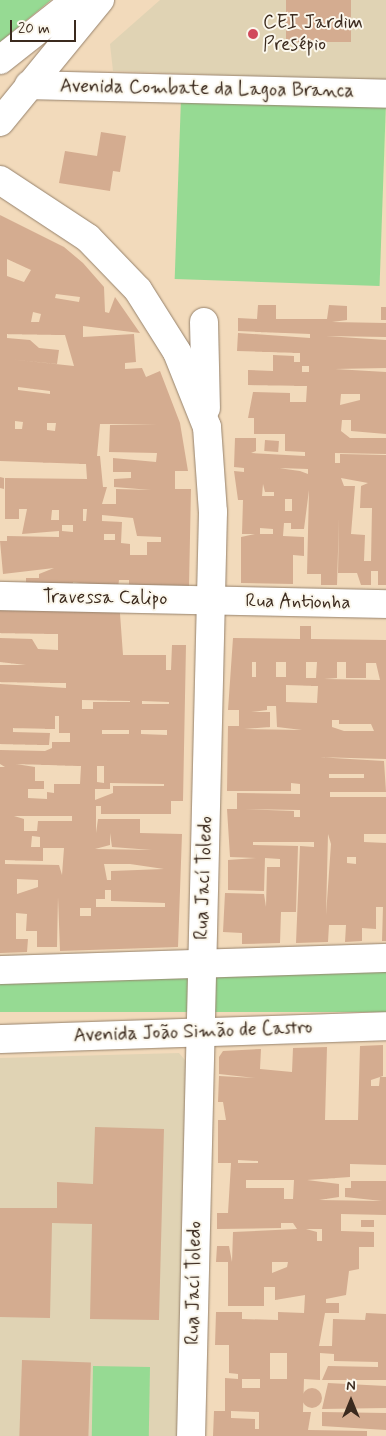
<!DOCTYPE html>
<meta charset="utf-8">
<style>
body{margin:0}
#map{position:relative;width:386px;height:1436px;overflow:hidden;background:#f2dabb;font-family:Mynerve,sans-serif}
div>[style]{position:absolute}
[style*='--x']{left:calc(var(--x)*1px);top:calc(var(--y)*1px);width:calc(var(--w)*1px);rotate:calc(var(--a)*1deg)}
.built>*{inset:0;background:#e0d3b4}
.green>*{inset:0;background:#96da93;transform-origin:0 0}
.building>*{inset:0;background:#d4ac90;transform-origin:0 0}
.round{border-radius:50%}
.roads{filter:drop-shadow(0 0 1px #96826c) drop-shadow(0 0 1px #96826c)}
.minor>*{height:28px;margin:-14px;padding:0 14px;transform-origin:14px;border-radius:14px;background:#fff}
.major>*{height:28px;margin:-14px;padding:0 14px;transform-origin:14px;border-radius:14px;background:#fff}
.dots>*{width:14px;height:14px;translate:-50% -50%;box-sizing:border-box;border:2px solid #fbf7ec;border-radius:50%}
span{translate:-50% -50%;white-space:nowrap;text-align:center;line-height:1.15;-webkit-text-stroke:4px #fbf7ec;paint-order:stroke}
.poi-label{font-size:19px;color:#3b2a1e}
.left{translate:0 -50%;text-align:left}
.street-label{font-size:19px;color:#3b2a1e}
.north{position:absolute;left:326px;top:1376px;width:50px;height:50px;-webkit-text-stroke:4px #fbf7ec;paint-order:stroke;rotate:0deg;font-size:14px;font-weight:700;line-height:20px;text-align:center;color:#3b2a1e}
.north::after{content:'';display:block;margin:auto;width:18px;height:22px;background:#3b2a1e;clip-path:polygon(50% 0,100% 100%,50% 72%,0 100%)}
.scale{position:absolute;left:10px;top:20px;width:66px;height:22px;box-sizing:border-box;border:2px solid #3b2a1e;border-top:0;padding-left:6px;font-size:15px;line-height:18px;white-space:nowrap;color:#3b2a1e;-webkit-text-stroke:4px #fbf7ec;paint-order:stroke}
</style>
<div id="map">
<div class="built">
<i style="clip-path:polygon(160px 0,386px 0,386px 81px,113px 71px,110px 44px)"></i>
<i style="clip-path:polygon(179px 1053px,190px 1066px,180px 1436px,0 1436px,0 1058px)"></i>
</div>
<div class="green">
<i style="clip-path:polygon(0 0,51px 0,0 42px)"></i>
<i style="left:181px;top:98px;width:205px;height:181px;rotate:2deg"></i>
<i style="left:386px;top:972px;width:40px;height:386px;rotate:90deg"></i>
<i style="left:93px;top:1366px;width:57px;height:70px;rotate:1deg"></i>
</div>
<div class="building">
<i style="left:286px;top:0;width:65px;height:42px"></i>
<i style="clip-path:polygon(101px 132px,126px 136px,120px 172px,113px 171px,110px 191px,59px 183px,65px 151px,97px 156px)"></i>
<i style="clip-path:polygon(evenodd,0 215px,64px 247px,83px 263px,104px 287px,105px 312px,109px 313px,115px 297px,140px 333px,83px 326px,83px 337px,134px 334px,136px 362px,125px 363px,125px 369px,142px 368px,146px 377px,160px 371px,180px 423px,188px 471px,175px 471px,175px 489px,191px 489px,189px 586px,129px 588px,129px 580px,119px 580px,118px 588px,73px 582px,73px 587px,26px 586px,26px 578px,39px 578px,39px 574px,54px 568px,3px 574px,0 541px,7px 541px,7px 536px,59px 537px,59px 531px,22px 534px,27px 509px,19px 509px,19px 519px,5px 519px,5px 478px,87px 479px,86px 464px,0 461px,0 215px,7px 259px,31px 270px,24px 282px,7px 276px,7px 259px,0 215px,56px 294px,80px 297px,79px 302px,55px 298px,56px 294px,0 215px,33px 312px,41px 314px,39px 322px,31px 322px,33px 312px,0 215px,7px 334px,65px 335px,74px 366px,8px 359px,57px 364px,59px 350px,39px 348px,30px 340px,7px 338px,7px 334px,0 215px,18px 387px,50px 391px,50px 394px,18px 390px,18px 387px,0 215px,15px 421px,23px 422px,22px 429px,15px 429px,15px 421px,0 215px,47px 423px,56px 423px,55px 431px,47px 430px,47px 423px,0 215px,100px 424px,157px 424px,110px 425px,109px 452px,157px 453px,156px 462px,113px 458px,113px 472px,131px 472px,131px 478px,114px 479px,114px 487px,151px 490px,116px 489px,116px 504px,102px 504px,107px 487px,103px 487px,100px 456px,97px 456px,100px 424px,0 215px,83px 509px,87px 509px,86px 521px,83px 521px,83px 509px,0 215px,52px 510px,59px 510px,59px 520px,51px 520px,52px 510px,0 215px,102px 515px,133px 518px,137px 536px,161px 537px,161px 542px,147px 542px,147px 555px,130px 555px,130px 544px,121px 543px,122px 522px,102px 521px,102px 515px,0 215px,62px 525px,73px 525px,73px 532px,62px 531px,62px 525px,0 215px,104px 534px,115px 534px,115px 540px,104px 540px,104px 534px)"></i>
<i style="clip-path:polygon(evenodd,258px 305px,276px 305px,276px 319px,327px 319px,329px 305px,347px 306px,347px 320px,332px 322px,386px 323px,386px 337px,326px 336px,386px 340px,386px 368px,335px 369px,386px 372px,386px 434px,351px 431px,351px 420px,342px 420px,341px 431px,350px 438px,386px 438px,386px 454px,335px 453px,335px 463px,340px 463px,340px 454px,386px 455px,386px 585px,378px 585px,378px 571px,371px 571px,371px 585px,361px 585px,357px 573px,338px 573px,339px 518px,337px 585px,321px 585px,321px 574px,307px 574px,309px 490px,304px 529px,291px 529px,291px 523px,284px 523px,283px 536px,304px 537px,304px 556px,293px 555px,293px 584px,241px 583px,241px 537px,255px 534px,242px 534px,243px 500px,238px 500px,234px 471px,244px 472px,244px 468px,234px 467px,235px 438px,256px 438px,256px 451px,251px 453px,305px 456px,305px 452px,285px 451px,285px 434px,254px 434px,254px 418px,248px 418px,253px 392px,290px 393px,290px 402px,306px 402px,307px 386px,248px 385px,248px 370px,273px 371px,273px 355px,294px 356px,294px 362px,300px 362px,300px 353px,237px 351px,238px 333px,310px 338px,310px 334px,238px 331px,238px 318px,257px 319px,258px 305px,302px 366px,309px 366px,309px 372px,302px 372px,302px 366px,258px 305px,341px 394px,360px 394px,360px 400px,340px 405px,341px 394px,258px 305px,278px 468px,308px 469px,308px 474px,300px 471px,278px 468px,258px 305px,341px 478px,368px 483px,361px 486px,360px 508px,372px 508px,371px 561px,364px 561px,365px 535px,351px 534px,355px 486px,344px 486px,341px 478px,258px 305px,263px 484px,265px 492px,274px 492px,274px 496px,262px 496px,263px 484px,258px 305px,285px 499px,292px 499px,292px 511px,285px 511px,285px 499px,258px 305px,260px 528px,273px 529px,273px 534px,260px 534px,260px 528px)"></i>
<i style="left:381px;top:307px;width:5px;height:13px"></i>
<i style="left:265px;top:440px;width:14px;height:11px;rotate:4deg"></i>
<i style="clip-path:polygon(0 477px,4px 478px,4px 489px,0 488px)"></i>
<i style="clip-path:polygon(evenodd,0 599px,119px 600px,123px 655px,166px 655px,166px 670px,171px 670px,172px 645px,186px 645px,183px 801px,171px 801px,171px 814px,101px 814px,101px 806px,96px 806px,96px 833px,98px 819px,140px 819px,140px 833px,182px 834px,178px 947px,60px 951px,58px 897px,57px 947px,37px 947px,37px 931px,26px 931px,27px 914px,16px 913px,16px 939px,28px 939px,27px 952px,0 953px,0 767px,5px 767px,0 764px,0 750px,45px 751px,52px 748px,52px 742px,70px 742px,70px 733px,59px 733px,59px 716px,55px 716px,55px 729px,13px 728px,13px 732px,50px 733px,49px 745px,0 744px,0 684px,66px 688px,66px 683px,0 682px,0 665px,26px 665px,0 662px,0 638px,32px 639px,38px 649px,58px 650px,58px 634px,0 633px,0 599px,82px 700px,130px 701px,130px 702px,93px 702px,93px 709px,82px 709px,82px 700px,0 599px,142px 701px,169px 702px,169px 704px,142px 704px,142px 701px,0 599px,102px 730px,129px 730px,129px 734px,102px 734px,102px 730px,0 599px,141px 730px,167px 730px,167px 735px,141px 734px,141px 730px,0 599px,16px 764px,81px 766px,80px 784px,54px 784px,54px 793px,47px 792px,47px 799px,28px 798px,28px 789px,44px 789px,44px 781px,35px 781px,35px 767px,16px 764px,0 599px,97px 766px,104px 766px,104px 783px,97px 782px,97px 766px,0 599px,110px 783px,164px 784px,164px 786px,113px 786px,113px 793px,95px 800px,95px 789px,110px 789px,110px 783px,0 599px,14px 816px,72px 816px,72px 821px,38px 821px,37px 831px,24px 831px,24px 819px,14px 816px,0 599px,110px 833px,112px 847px,152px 850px,95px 849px,110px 845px,110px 833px,0 599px,32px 836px,40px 837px,40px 847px,31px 847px,32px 836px,0 599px,43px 848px,64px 848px,62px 875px,59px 865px,5px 864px,5px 860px,43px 861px,43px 848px,0 599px,104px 864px,130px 864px,164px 869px,111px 871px,111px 880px,107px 880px,104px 864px,0 599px,17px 879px,38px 880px,38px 887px,17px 894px,17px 879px,0 599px,105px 890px,111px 890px,111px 901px,165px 903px,165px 907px,96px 907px,96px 899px,105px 899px,105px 890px,0 599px,80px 908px,91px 908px,91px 916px,80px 916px,80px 908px)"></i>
<i style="clip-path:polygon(evenodd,300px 626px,311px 626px,311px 639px,386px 640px,386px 759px,316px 757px,384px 761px,386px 792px,330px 792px,330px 797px,386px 797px,386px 834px,364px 834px,364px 842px,386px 843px,386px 941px,382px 941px,383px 907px,376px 907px,376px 929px,362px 928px,362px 941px,345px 942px,346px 925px,329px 925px,328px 942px,296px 943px,300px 846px,314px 847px,314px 842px,253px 842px,253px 845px,298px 846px,296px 912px,281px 912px,280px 943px,242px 944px,242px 933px,223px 932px,225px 893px,264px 894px,266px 907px,267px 867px,280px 867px,280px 859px,265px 858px,264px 891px,228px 890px,228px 860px,256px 858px,230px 857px,227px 809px,237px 809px,237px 793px,300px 794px,300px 784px,291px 783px,291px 791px,227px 791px,228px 726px,239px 726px,239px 710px,228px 710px,233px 638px,300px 639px,300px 626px,252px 662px,256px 662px,256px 677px,252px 677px,252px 662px,300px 626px,276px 662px,286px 662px,286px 677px,276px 677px,276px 662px,300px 626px,306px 662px,317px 662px,316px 678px,306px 678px,306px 662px,300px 626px,337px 662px,346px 662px,346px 678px,366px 678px,366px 663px,376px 663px,380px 680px,324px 679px,337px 678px,337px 662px,300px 626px,286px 685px,318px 686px,317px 703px,286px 702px,286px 685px,300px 626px,267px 706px,276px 706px,277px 727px,302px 730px,244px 729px,270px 727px,270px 712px,251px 712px,267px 710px,267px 706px,300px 626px,332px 720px,339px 720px,339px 724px,371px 724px,374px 731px,344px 731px,332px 727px,332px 720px,300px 626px,329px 774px,364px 774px,364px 778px,329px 778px,329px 774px,300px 626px,244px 809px,300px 810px,300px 817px,294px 817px,294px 811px,244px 809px,300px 626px,328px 834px,331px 844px,326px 915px,328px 834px,300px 626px,347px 857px,356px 857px,356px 864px,347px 863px,347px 857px)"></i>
<i style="clip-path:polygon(evenodd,383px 1045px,383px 1076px,371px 1080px,371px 1086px,379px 1086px,380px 1077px,386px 1077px,386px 1165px,350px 1164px,350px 1177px,307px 1180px,339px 1184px,339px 1197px,319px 1200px,382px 1201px,345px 1197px,345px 1188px,351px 1188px,351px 1181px,386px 1181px,386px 1215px,341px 1214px,341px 1231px,374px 1232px,374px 1247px,359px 1247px,359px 1269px,349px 1271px,346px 1295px,326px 1299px,326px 1303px,339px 1303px,339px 1313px,325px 1313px,319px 1346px,332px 1346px,333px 1319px,365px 1320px,366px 1313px,386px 1314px,386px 1380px,322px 1380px,328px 1366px,378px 1367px,378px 1362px,334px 1361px,334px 1354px,320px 1353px,320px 1380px,304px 1379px,303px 1412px,311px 1412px,308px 1430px,367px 1431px,367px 1436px,213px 1436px,214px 1411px,225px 1411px,225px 1378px,238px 1379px,238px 1374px,229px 1373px,229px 1345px,215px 1345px,216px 1312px,242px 1312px,242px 1319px,278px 1320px,278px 1312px,304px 1313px,305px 1295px,275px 1300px,275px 1287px,264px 1287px,264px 1306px,228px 1306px,228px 1262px,216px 1262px,217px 1246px,229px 1246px,232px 1262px,233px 1232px,297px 1229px,293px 1223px,281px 1223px,281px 1228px,217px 1229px,217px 1213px,228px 1213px,231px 1163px,218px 1163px,218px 1120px,226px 1120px,223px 1102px,218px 1102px,219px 1076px,255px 1078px,219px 1074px,219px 1057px,223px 1051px,261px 1049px,260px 1069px,292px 1072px,293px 1048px,327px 1047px,325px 1120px,358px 1120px,360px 1046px,383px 1045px,238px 1160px,258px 1161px,258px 1163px,238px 1163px,238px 1160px,383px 1045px,246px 1180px,294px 1180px,293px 1199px,284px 1199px,284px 1188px,246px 1188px,246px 1180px,383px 1045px,306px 1229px,322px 1229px,322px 1241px,317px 1241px,317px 1232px,306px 1229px,383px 1045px,272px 1262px,288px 1262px,287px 1267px,272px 1273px,272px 1262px,383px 1045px,270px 1353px,287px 1353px,287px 1379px,270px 1379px,270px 1353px,383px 1045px,242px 1379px,260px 1379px,260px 1388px,242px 1388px,242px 1379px,383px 1045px,231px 1411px,259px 1412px,259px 1429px,255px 1429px,255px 1419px,231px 1418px,231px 1411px)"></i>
<i style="clip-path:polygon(95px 1127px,164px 1129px,159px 1320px,90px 1319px,92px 1224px,52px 1223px,50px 1318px,0 1317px,0 1208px,57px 1208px,57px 1182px,93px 1184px)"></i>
<i style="left:361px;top:1220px;width:13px;height:7px"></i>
<i style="left:22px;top:1360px;width:69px;height:76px;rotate:2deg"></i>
<i style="clip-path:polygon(328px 1383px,386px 1386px,386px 1408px,322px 1409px)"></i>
<i class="round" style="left:302px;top:1388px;width:20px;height:20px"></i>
<i style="clip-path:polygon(322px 1412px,386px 1413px,386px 1430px,322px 1426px)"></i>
</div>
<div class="roads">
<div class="minor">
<i style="--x:0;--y:60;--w:97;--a:-38.3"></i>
<i style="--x:29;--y:85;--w:357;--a:1.4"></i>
<i style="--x:0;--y:122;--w:158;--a:-50.7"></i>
<i style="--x:0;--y:180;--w:105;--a:33.4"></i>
<i style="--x:88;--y:238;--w:72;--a:46.1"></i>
<i style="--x:138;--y:290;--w:73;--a:57.8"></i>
<i style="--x:177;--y:352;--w:81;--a:68.2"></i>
<i style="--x:207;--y:427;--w:85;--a:86"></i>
<i style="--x:213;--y:512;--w:924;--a:91.36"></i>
<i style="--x:204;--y:322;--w:86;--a:88.7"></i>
<i style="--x:0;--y:596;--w:386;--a:1.2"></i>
</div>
<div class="major">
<i style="--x:0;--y:970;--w:386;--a:-1.8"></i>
<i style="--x:0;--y:1039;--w:386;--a:-1.9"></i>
</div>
</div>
<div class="dots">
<i style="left:253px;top:34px;background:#d1495b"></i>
</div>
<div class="poi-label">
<span class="left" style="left:263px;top:34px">CEI Jardim<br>Presépio</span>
</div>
<div class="street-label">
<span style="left:207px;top:89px;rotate:1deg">Avenida Combate da Lagoa Branca</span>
<span style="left:105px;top:598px;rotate:1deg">Travessa Calipo</span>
<span style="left:298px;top:602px;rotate:1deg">Rua Antionha</span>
<span style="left:204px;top:878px;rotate:-88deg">Rua Jací Toledo</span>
<span style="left:193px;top:1032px;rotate:-2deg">Avenida João Simão de Castro</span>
<span style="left:194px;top:1283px;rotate:-89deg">Rua Jací Toledo</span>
</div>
<div class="north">N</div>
<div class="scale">20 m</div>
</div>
